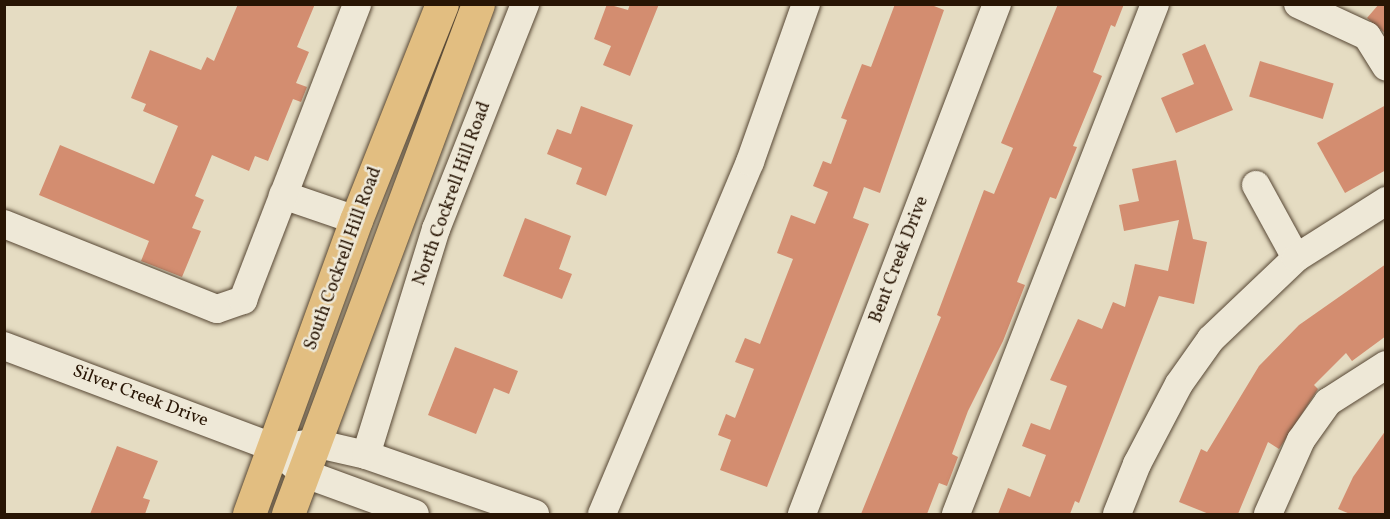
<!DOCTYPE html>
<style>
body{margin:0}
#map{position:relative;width:1390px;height:519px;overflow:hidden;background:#e5dcc2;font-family:Vollkorn,serif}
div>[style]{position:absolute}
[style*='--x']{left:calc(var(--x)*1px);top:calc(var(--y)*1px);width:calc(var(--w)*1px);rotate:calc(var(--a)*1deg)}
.building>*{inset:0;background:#d38d70;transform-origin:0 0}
.roads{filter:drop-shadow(0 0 2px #574734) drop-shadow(0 0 2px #574734)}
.minor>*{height:28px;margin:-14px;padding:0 14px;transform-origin:14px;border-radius:14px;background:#eee8d7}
.major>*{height:33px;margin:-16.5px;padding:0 16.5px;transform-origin:16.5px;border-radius:16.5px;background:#e2be81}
span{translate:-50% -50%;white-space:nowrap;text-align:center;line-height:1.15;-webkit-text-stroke:5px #eee8d7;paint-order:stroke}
.street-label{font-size:18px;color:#281504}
.frame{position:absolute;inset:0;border:6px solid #281504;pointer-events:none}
</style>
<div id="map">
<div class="building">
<i style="clip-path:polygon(238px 4px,315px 4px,297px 47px,309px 52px,296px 83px,307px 87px,301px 102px,293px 99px,268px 161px,255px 156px,249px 171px,212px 155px,195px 196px,204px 200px,192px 228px,201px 231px,182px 277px,141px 261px,149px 241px,39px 195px,60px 145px,154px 184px,178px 126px,143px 111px,146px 104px,131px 98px,150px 50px,201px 70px,207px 57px,214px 61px)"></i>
<i style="clip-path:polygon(607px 4px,628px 10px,630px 4px,659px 4px,630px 76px,603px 65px,611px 46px,594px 39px)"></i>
<i style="clip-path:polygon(895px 4px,929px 4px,944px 10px,880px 193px,864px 187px,853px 218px,869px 224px,767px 487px,720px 470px,731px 440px,718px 435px,726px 414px,735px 418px,754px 369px,735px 362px,745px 338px,760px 344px,793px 259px,777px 253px,791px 215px,815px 224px,828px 192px,813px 186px,823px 161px,831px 164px,847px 120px,841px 118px,862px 64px,871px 67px)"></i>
<i style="clip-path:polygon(1058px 4px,1124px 4px,1115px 27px,1111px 25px,1093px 72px,1102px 76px,1073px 146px,1077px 147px,1056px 199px,1050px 197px,1017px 282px,1025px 285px,1003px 341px,968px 411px,952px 454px,958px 457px,947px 486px,939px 483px,927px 514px,861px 514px,941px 317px,937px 315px,984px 190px,994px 194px,1013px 148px,1001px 143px)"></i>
<i style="clip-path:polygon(1379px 4px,1386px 4px,1386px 34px,1367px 18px)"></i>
<i style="clip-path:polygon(1205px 44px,1233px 110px,1176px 133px,1161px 98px,1194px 84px,1182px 54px)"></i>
<i style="left:1260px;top:61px;width:77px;height:37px;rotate:17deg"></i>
<i style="clip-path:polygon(1386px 105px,1386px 170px,1345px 193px,1317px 143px)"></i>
<i style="clip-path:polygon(581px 106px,633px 125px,606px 196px,576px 184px,582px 168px,547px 154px,557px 129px,571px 134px)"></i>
<i style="clip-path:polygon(1176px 160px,1193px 239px,1207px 242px,1194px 304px,1159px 296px,1079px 503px,1075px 501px,1070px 514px,998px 514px,1008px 488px,1030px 497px,1046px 455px,1022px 446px,1031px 423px,1050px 430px,1067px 386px,1050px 380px,1078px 319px,1102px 329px,1113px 302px,1125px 307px,1135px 264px,1168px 271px,1179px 220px,1124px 231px,1119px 205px,1139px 201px,1132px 169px)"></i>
<i style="clip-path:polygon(525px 218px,571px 236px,559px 269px,572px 274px,562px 299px,503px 276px)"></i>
<i style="clip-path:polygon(1386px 264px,1386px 336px,1352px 361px,1346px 353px,1314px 385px,1318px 389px,1279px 449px,1268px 442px,1238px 514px,1209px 514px,1179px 502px,1201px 449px,1207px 452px,1259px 366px,1299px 325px)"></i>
<i style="clip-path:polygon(455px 347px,518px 371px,509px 394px,494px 388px,476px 434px,428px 415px)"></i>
<i style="clip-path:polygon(1386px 430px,1386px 514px,1350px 514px,1338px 509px,1353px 477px)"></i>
<i style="clip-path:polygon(117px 446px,158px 461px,143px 498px,150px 500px,145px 514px,90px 514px)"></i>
</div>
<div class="roads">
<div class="minor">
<i style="--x:1298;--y:4;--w:76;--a:24.9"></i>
<i style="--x:1367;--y:36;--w:36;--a:58"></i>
<i style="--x:1256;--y:185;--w:83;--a:61.3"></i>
<i style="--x:283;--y:195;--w:77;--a:18.9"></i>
<i style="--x:4;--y:224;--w:229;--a:21.8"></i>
<i style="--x:217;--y:309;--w:28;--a:-19"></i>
<i style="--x:243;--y:300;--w:317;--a:-68.9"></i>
<i style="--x:4;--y:346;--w:290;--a:20.6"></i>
<i style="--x:275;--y:448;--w:38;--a:42"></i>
<i style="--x:303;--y:473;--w:119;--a:20.1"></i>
<i style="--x:292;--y:446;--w:22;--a:-8"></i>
<i style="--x:314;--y:443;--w:53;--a:13"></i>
<i style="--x:366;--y:455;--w:179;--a:19.2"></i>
<i style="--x:366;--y:455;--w:237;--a:-72.8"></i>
<i style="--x:436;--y:229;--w:242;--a:-68.4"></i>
<i style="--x:602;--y:514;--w:382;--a:-67.2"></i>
<i style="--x:750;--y:162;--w:168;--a:-70.5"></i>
<i style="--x:802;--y:514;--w:546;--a:-69.08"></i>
<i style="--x:956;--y:514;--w:547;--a:-68.68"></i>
<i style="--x:1117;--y:514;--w:54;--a:-68.2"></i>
<i style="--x:1137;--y:464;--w:90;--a:-62.3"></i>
<i style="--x:1179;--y:384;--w:55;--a:-54.6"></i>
<i style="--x:1211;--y:339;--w:117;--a:-43.6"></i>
<i style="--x:1296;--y:258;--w:107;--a:-32.3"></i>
<i style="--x:1268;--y:514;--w:81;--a:-66"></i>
<i style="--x:1301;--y:440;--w:47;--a:-54.6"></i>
<i style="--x:1328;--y:402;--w:69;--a:-32.5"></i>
</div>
<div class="major">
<i style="--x:249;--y:514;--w:313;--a:-70"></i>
<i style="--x:356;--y:220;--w:232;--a:-68.3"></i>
<i style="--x:288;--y:514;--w:544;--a:-69.57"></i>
</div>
</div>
<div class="street-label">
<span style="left:453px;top:194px;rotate:-70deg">North Cockrell Hill Road</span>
<span style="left:344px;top:259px;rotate:-70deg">South Cockrell Hill Road</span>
<span style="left:900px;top:260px;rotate:-69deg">Bent Creek Drive</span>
<span style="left:140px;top:397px;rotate:21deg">Silver Creek Drive</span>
</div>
<div class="frame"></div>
</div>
